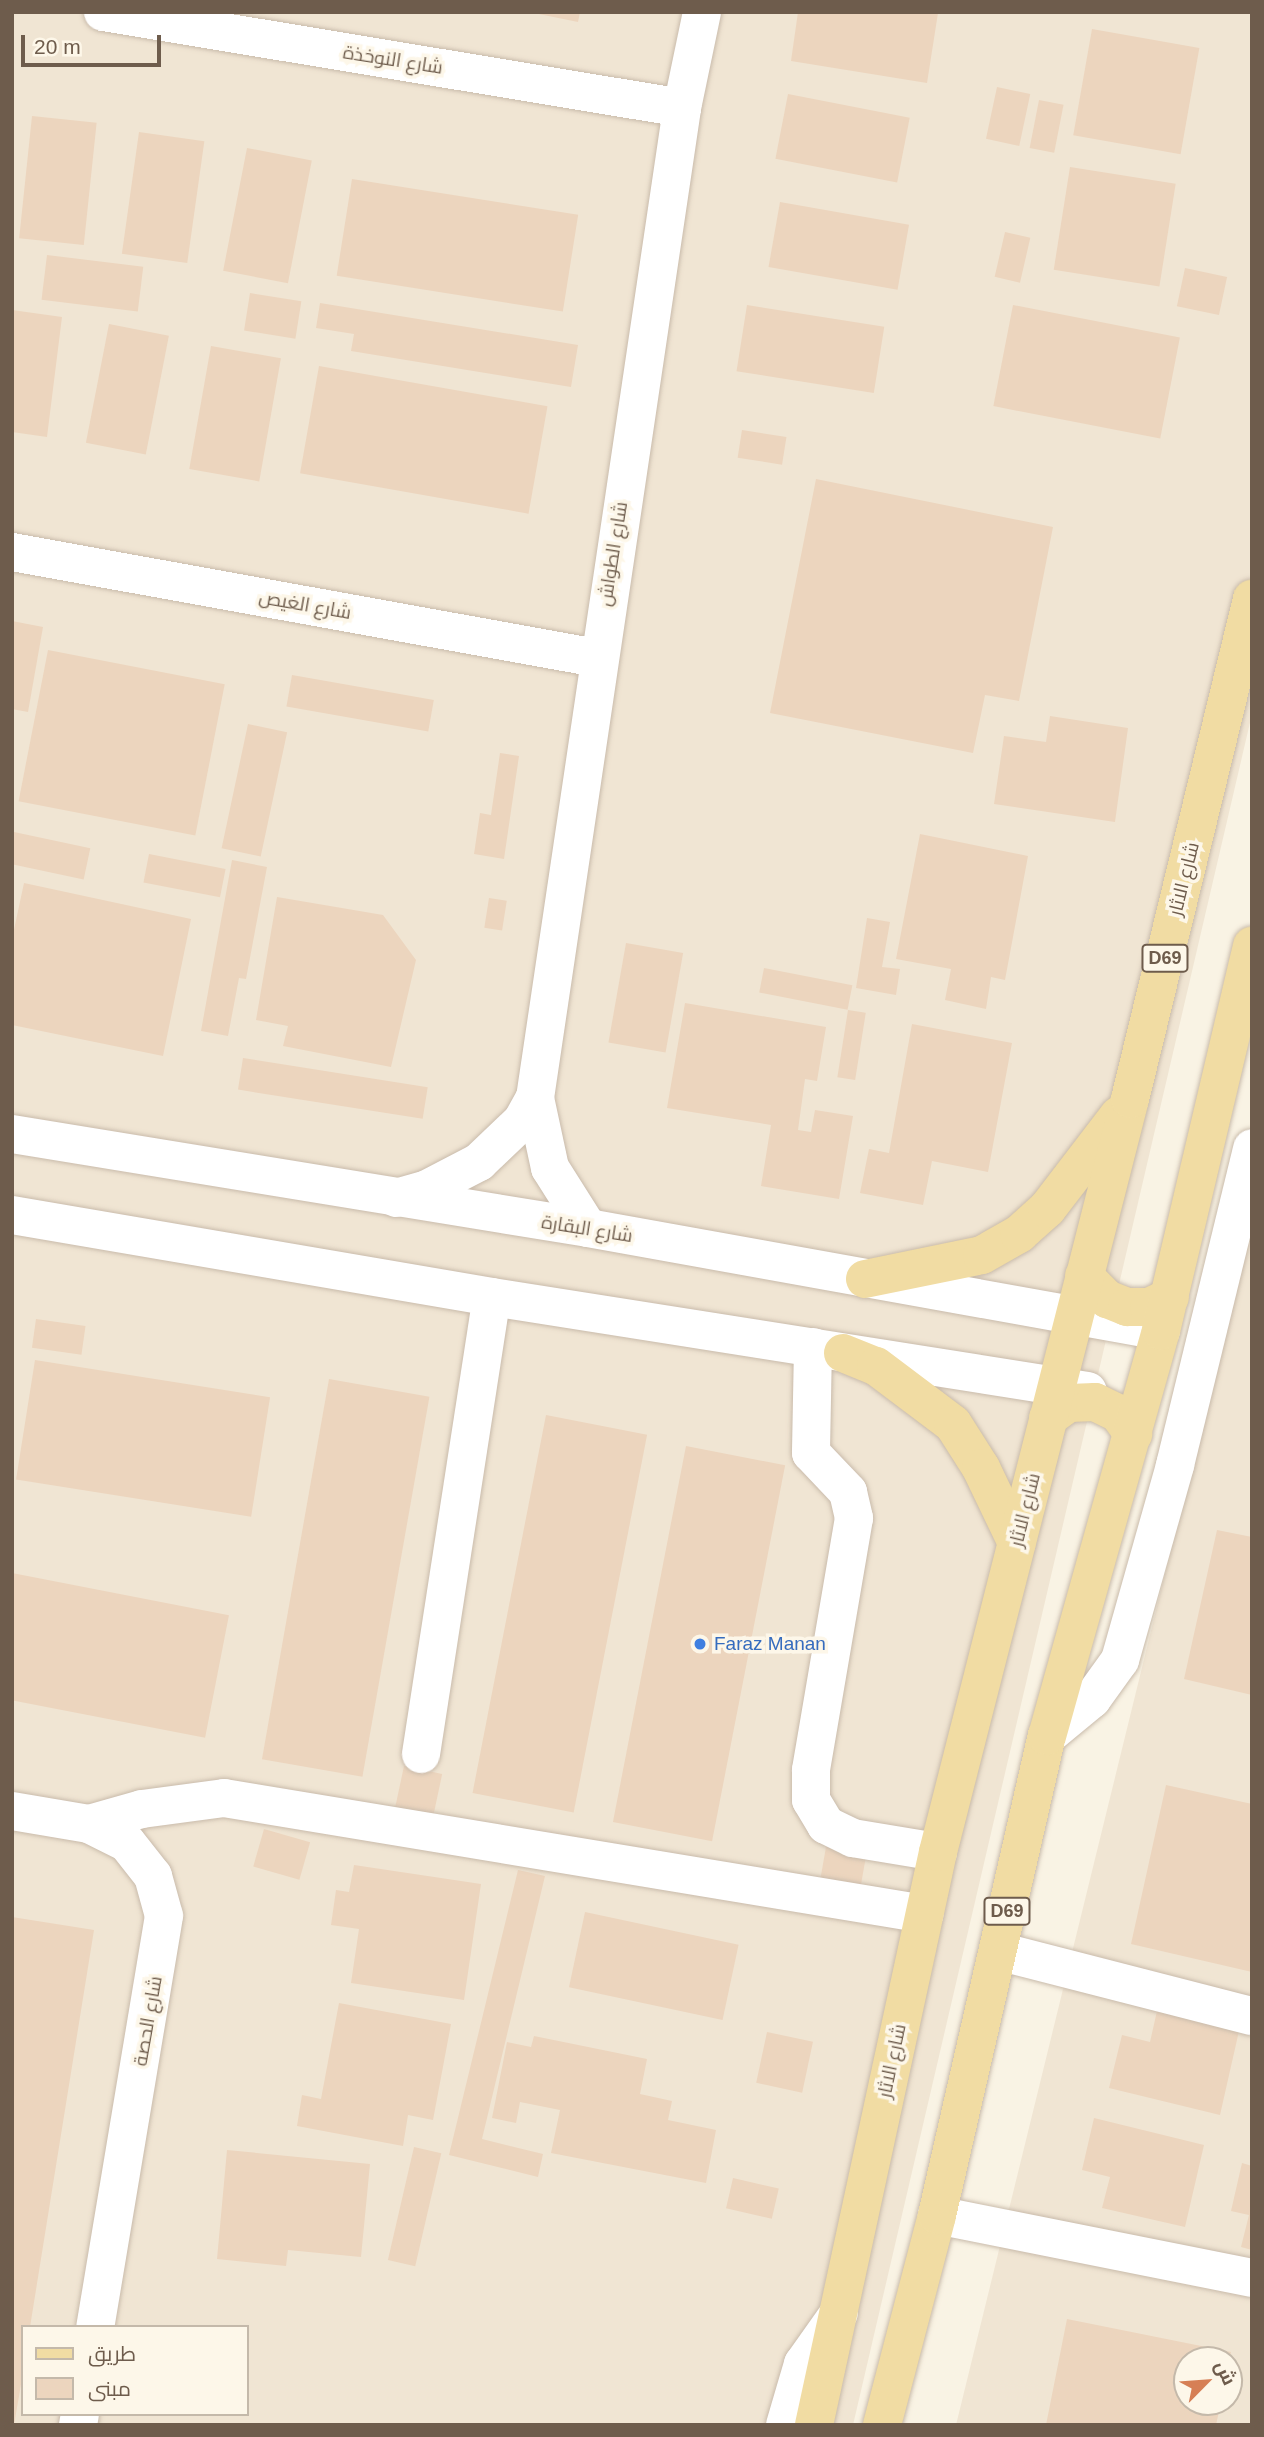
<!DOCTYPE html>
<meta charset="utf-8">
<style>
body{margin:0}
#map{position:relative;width:1264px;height:2437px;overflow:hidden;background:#f9f3e4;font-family:Helvetica,Cairo,sans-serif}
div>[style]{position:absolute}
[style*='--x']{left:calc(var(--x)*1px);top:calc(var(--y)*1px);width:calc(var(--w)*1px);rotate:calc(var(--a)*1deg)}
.residential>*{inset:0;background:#f0e5d3}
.building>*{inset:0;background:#ecd5be;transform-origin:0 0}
.roads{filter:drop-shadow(0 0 2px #c9bbab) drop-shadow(0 0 2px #c9bbab)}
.minor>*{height:38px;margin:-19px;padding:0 19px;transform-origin:19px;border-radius:19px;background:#fff}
.major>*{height:38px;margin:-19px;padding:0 19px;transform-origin:19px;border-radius:19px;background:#f1dca3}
.dots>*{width:19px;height:19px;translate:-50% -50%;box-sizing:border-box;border:4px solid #fdf7e9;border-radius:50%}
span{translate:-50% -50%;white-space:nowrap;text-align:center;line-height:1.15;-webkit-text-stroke:7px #fdf7e9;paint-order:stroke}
.shield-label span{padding:2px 5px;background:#fdf7e9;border:2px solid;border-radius:5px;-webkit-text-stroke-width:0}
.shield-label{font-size:18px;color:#6e5c4c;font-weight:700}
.street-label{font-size:19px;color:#6e5c4c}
.shop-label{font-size:19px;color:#366cbe}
.left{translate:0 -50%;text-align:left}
.frame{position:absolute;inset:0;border:14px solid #6e5c4c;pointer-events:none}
.legend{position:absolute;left:21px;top:2325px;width:228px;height:91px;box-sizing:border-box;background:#fdf7e9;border:2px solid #c4b9aa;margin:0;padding:9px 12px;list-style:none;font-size:21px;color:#6e5c4c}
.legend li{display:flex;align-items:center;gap:14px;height:35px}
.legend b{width:35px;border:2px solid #c4b9aa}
.north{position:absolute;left:1173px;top:2346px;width:70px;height:70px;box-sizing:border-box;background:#fdf7e9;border:2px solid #c4b9aa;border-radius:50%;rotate:65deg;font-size:19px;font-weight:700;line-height:28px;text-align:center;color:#6e5c4c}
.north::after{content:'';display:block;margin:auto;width:24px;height:32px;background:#d67f55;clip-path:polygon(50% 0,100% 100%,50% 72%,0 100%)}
.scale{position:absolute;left:21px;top:35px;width:140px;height:32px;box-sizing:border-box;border:4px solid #6e5c4c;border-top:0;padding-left:9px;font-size:21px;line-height:24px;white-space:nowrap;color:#6e5c4c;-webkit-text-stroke:5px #fdf7e9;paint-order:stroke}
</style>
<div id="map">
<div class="residential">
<i style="clip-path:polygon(evenodd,12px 12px,1252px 12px,1252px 714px,853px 2425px,12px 2425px,12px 12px,23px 2327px,247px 2327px,247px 2414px,23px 2414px,23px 2327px)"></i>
<i style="clip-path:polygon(evenodd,1252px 1227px,1252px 2425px,956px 2425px,1191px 1468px,1252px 1227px,1187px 2360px,1229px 2360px,1229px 2402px,1187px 2402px,1187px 2360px)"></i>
</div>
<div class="building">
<i style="clip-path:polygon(529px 12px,580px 12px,578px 22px)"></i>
<i style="clip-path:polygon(798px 12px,938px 13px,927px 83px,791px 61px)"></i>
<i style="left:1092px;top:29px;width:109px;height:108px;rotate:10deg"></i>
<i style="left:997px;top:87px;width:34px;height:53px;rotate:12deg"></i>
<i style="left:788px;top:94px;width:124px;height:66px;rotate:11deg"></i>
<i style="left:1039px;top:100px;width:25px;height:49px;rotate:11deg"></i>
<i style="left:32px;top:116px;width:65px;height:123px;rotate:6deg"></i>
<i style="left:139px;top:132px;width:66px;height:123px;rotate:8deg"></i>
<i style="left:247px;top:148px;width:66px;height:125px;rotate:11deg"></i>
<i style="left:1070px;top:167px;width:107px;height:104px;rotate:9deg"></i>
<i style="left:352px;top:179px;width:229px;height:98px;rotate:9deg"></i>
<i style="left:780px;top:202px;width:131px;height:66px;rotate:10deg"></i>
<i style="left:1005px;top:232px;width:26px;height:46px;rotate:13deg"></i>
<i style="left:47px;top:255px;width:97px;height:45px;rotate:7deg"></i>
<i style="left:1185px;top:268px;width:43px;height:39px;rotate:12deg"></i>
<i style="left:250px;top:293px;width:52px;height:38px;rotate:9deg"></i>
<i style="clip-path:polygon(320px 303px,578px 345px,571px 387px,351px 351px,354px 334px,316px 328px)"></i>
<i style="left:747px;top:305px;width:139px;height:67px;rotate:9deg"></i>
<i style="left:1013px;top:305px;width:170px;height:103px;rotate:11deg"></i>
<i style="clip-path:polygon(12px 310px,62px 317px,47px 437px,12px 432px)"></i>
<i style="left:109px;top:324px;width:61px;height:121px;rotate:11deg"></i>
<i style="left:211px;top:346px;width:71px;height:125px;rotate:10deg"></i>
<i style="left:319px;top:366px;width:232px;height:109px;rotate:10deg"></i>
<i style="left:742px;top:430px;width:45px;height:28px;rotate:9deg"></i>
<i style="clip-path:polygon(816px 479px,1053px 527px,1019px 701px,985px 695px,973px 753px,770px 713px)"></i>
<i style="clip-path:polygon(12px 621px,43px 627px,28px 712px,12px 709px)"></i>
<i style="left:48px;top:650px;width:180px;height:154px;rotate:11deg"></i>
<i style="left:292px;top:675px;width:144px;height:32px;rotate:10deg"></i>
<i style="clip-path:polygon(1050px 716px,1128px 728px,1115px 822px,994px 804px,1004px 736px,1046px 742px)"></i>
<i style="left:248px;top:724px;width:40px;height:127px;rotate:12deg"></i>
<i style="clip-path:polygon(500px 753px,519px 756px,504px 859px,474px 854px,480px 813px,491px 815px)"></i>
<i style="left:14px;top:832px;width:78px;height:32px;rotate:12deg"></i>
<i style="clip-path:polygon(920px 834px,1028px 856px,1005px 980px,991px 977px,986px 1009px,945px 1000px,951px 969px,896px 959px)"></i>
<i style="left:149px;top:854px;width:78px;height:29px;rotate:11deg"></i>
<i style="clip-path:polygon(232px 860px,267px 867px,246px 979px,239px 978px,228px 1036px,201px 1031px)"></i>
<i style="clip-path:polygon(24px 883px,191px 919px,163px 1056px,12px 1025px,12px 939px)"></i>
<i style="clip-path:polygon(277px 897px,383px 915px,416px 960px,391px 1067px,283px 1046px,288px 1026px,256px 1020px)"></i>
<i style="left:489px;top:898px;width:18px;height:30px;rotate:9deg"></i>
<i style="clip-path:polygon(867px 918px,890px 922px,882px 967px,900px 969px,896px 995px,856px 988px)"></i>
<i style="left:626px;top:943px;width:58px;height:101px;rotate:10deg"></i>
<i style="left:764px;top:968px;width:90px;height:25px;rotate:11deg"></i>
<i style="clip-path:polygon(685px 1003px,826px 1027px,817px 1081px,805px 1079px,798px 1130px,811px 1132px,815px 1110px,853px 1116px,839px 1199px,761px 1186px,771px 1125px,667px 1108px)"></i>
<i style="left:848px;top:1010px;width:18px;height:68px;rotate:9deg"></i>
<i style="clip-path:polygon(912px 1024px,1012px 1043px,988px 1172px,932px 1161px,923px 1205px,860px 1193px,869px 1149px,889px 1153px)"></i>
<i style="left:243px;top:1058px;width:187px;height:32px;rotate:9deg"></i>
<i style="left:36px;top:1319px;width:50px;height:29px;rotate:8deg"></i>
<i style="left:35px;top:1360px;width:238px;height:121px;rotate:9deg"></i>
<i style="left:329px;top:1379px;width:102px;height:386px;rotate:10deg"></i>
<i style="left:546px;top:1415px;width:103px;height:385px;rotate:11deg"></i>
<i style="left:686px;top:1446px;width:101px;height:383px;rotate:11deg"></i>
<i style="clip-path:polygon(1217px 1530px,1252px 1537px,1252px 1695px,1184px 1679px)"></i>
<i style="left:12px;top:1573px;width:221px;height:125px;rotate:11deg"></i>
<i style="left:404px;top:1766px;width:39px;height:42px;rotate:12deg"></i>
<i style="clip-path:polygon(1166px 1785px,1252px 1804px,1252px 1972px,1131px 1944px)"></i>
<i style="left:264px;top:1829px;width:48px;height:39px;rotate:16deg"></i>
<i style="left:826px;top:1847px;width:41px;height:33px;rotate:10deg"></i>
<i style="clip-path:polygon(354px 1865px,481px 1884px,464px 2000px,351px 1983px,359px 1929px,331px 1925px,336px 1890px,349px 1892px)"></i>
<i style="clip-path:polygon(518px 1870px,545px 1876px,482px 2139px,543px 2154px,538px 2177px,449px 2155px)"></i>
<i style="left:585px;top:1912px;width:157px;height:77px;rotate:12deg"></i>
<i style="clip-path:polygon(12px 1917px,94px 1930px,30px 2327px,23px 2327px,23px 2373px,14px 2425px)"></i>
<i style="clip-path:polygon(339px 2003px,451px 2024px,433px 2120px,408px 2115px,403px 2146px,297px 2126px,302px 2095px,321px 2099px)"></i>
<i style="clip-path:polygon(1157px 2011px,1239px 2031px,1220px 2115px,1109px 2088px,1122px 2035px,1150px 2042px)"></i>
<i style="left:767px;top:2032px;width:47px;height:52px;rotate:12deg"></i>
<i style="clip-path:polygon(534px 2036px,647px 2059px,640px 2094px,672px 2101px,668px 2120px,716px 2130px,706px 2183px,551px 2153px,560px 2110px,520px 2102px,516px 2123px,492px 2118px,507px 2042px,531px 2047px)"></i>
<i style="clip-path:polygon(1094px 2118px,1204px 2145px,1185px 2227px,1102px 2208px,1110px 2177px,1082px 2170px)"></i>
<i style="left:414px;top:2147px;width:28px;height:116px;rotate:13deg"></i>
<i style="clip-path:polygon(227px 2150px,370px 2164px,361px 2257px,288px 2250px,286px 2266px,217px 2259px)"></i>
<i style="clip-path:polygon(1242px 2163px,1252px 2166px,1252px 2250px,1241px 2247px,1249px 2215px,1231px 2211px)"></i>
<i style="left:733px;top:2178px;width:47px;height:31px;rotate:13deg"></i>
<i style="clip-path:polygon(1067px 2319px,1231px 2352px,1229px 2360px,1187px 2360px,1187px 2402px,1221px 2402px,1216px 2425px,1046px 2425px)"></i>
</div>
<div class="roads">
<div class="minor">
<i style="--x:103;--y:12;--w:587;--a:9.41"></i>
<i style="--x:12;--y:552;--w:595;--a:10.27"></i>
<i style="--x:12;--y:1134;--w:584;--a:9.27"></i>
<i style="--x:588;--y:1228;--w:582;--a:10.19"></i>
<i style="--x:396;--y:1198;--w:32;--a:-16"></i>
<i style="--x:427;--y:1189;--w:59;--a:-27.4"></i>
<i style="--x:479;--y:1162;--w:59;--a:-43.6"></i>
<i style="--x:522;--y:1121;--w:26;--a:-61"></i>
<i style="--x:12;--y:1215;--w:487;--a:9.7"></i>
<i style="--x:492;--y:1297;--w:603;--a:8.96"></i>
<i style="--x:588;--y:1228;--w:71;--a:-122.3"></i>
<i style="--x:550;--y:1168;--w:72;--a:-102.1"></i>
<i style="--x:535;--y:1098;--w:1001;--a:-81.55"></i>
<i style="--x:682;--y:108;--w:98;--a:-78.2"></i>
<i style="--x:813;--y:1347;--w:106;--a:91.1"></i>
<i style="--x:811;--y:1453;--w:54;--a:46.5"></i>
<i style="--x:848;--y:1492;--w:27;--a:77"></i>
<i style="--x:854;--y:1518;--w:256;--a:99.7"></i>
<i style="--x:811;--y:1770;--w:30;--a:90"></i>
<i style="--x:811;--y:1800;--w:29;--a:59"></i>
<i style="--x:826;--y:1825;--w:30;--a:26"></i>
<i style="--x:853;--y:1838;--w:86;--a:9.4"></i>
<i style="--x:1047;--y:1736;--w:58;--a:-39.4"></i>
<i style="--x:1092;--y:1699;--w:48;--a:-54.3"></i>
<i style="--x:1120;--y:1660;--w:203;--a:-74.2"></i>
<i style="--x:1175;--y:1465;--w:326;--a:-76.3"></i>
<i style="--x:421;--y:1754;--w:462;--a:-81.2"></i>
<i style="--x:12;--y:1811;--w:78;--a:9.6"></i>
<i style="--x:89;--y:1824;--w:42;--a:26.6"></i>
<i style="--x:127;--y:1843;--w:42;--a:51.8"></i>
<i style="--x:153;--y:1876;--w:41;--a:74.6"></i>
<i style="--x:164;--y:1916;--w:417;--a:99.5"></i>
<i style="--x:89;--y:1824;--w:55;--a:-15.8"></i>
<i style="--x:142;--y:1809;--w:83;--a:-7.6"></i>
<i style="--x:224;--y:1798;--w:710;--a:9.41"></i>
<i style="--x:998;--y:1951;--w:262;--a:14.4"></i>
<i style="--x:937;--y:2215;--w:321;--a:11.3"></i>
<i style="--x:78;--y:2425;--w:11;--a:-80"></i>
<i style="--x:785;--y:2425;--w:64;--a:-73.6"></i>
<i style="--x:803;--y:2364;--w:62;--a:-54.8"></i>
</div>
<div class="major">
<i style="--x:1084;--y:1276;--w:33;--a:45"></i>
<i style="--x:1107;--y:1299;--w:22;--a:22"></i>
<i style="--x:1127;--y:1307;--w:22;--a:0"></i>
<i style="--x:1149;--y:1307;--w:23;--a:-25"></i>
<i style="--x:865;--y:1279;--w:119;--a:-11.6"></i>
<i style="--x:982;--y:1255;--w:43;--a:-29.6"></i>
<i style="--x:1019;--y:1234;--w:38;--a:-42"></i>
<i style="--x:1047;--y:1209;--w:118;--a:-52.5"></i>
<i style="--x:843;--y:1353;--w:35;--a:22"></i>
<i style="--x:876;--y:1366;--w:96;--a:37"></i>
<i style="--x:953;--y:1424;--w:52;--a:57.5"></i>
<i style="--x:981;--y:1468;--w:83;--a:64.4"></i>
<i style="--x:1048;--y:1418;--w:26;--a:-36"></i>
<i style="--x:1069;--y:1403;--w:26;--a:-2"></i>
<i style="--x:1095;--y:1402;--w:25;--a:26"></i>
<i style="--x:1118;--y:1413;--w:26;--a:54"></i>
<i style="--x:814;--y:2425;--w:586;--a:-77.79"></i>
<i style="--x:938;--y:1852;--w:777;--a:-75.7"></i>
<i style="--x:1130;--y:1099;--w:515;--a:-76.29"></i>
<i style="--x:882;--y:2425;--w:217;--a:-75.3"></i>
<i style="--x:937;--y:2215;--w:491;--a:-77.1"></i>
<i style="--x:1047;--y:1736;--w:421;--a:-74.3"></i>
<i style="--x:1161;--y:1331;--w:396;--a:-76.7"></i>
</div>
</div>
<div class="dots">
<i style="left:700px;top:1644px;background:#3f7fe0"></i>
</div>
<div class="shield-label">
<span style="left:1165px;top:958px">D69</span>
<span style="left:1007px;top:1911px">D69</span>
</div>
<div class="street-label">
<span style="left:393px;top:60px;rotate:9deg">شارع النوخذة</span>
<span style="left:613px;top:554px;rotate:-81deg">شارع الطواش</span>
<span style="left:305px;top:605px;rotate:10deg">شارع الغيص</span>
<span style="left:1184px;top:879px;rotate:-76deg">شارع الاثار</span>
<span style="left:587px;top:1229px;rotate:9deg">شارع البقارة</span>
<span style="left:1025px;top:1510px;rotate:-76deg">شارع الاثار</span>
<span style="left:148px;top:2021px;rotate:-80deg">شارع الحصة</span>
<span style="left:892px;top:2061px;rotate:-78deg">شارع الاثار</span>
</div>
<div class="shop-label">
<span class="left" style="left:714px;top:1644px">Faraz Manan</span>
</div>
<div class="frame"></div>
<ul class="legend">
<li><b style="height:9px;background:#f1dca3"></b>طريق</li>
<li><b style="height:19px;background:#ecd5be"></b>مبنى</li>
</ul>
<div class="north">ش</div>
<div class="scale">20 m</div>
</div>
